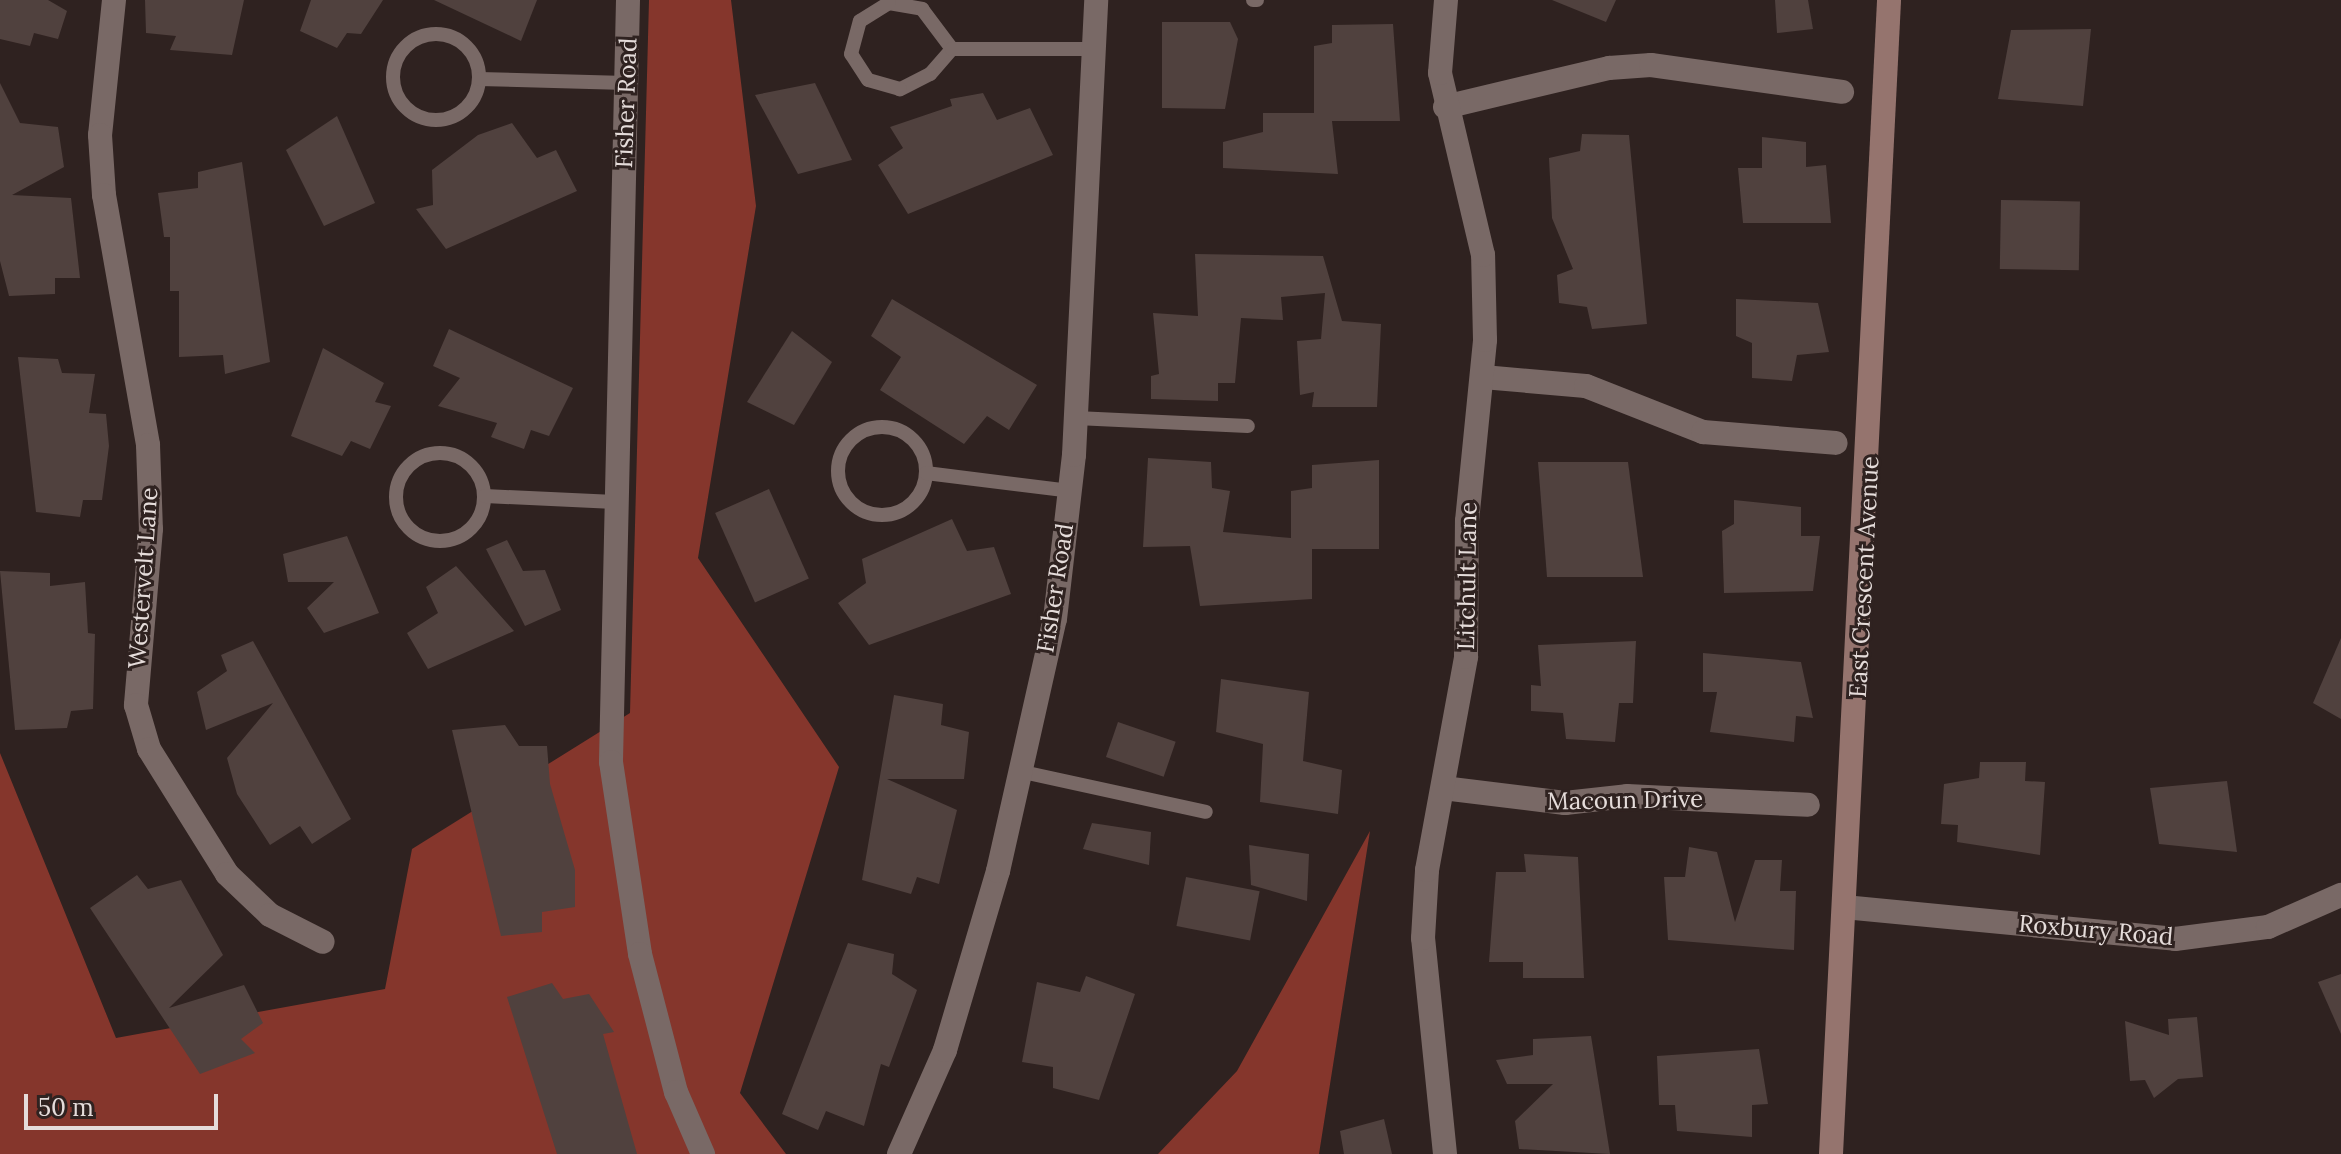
<!DOCTYPE html>
<style>
body{margin:0}
#map{position:relative;width:2341px;height:1154px;overflow:hidden;background:#2f2220;font-family:Lora,serif}
div>[style]{position:absolute}
[style*='--x']{left:calc(var(--x)*1px);top:calc(var(--y)*1px);width:calc(var(--w)*1px);rotate:calc(var(--a)*1deg)}
.forest>*{inset:0;background:#85362c}
.building>*{inset:0;background:#50413e;transform-origin:0 0}
.lane>*{height:14px;margin:-7px;padding:0 7px;transform-origin:7px;border-radius:7px;background:#796966}
.lane>.ring{margin:-7px;padding:0;box-sizing:content-box;background:none;border:14px solid #796966;border-radius:50%}
.street>*{height:24px;margin:-12px;padding:0 12px;transform-origin:12px;border-radius:12px;background:#796966}
.secondary>*{height:24px;margin:-12px;padding:0 12px;transform-origin:12px;border-radius:12px;background:#95746e}
span{translate:-50% -50%;white-space:nowrap;text-align:center;line-height:1.15;-webkit-text-stroke:6px #2f2220;paint-order:stroke}
.street-label{font-size:24px;color:#e5dcda}
.scale{position:absolute;left:24px;top:1094px;width:194px;height:36px;box-sizing:border-box;border:4px solid #e5dcda;border-top:0;padding-left:10px;font-size:24px;line-height:28px;white-space:nowrap;color:#e5dcda;-webkit-text-stroke:6px #2f2220;paint-order:stroke}
</style>
<div id="map">
<div class="forest">
<i style="clip-path:polygon(649px 0,731px 0,756px 206px,698px 558px,839px 767px,740px 1093px,786px 1154px,0 1154px,0 753px,116px 1038px,385px 989px,412px 849px,630px 713px)"></i>
<i style="clip-path:polygon(1370px 831px,1319px 1154px,1158px 1154px,1237px 1071px)"></i>
</div>
<div class="building">
<i style="clip-path:polygon(0 0,48px 0,67px 11px,58px 39px,34px 33px,30px 46px,0 39px)"></i>
<i style="clip-path:polygon(145px 0,244px 0,232px 55px,170px 50px,176px 36px,146px 33px)"></i>
<i style="clip-path:polygon(311px 0,383px 0,361px 34px,347px 33px,337px 48px,300px 31px)"></i>
<i style="clip-path:polygon(434px 0,537px 0,521px 41px)"></i>
<i style="clip-path:polygon(1552px 0,1616px 0,1606px 22px)"></i>
<i style="clip-path:polygon(1775px 0,1808px 0,1813px 29px,1777px 33px)"></i>
<i style="clip-path:polygon(1162px 22px,1230px 22px,1238px 39px,1225px 109px,1162px 108px)"></i>
<i style="clip-path:polygon(1393px 24px,1400px 121px,1332px 121px,1338px 174px,1223px 168px,1223px 142px,1263px 132px,1263px 113px,1314px 113px,1314px 46px,1332px 43px,1332px 25px)"></i>
<i style="clip-path:polygon(2091px 29px,2083px 106px,1998px 99px,2011px 30px)"></i>
<i style="clip-path:polygon(0 83px,20px 123px,58px 127px,64px 167px,12px 195px,71px 198px,80px 278px,55px 278px,55px 294px,9px 296px,0 261px)"></i>
<i style="clip-path:polygon(815px 83px,852px 160px,798px 174px,755px 95px)"></i>
<i style="clip-path:polygon(983px 93px,997px 120px,1030px 108px,1053px 155px,908px 214px,878px 165px,903px 148px,890px 127px,952px 106px,950px 99px)"></i>
<i style="clip-path:polygon(337px 116px,375px 203px,324px 226px,286px 150px)"></i>
<i style="clip-path:polygon(512px 123px,537px 158px,556px 150px,577px 191px,446px 249px,416px 209px,433px 205px,432px 170px,478px 135px)"></i>
<i style="clip-path:polygon(1582px 134px,1629px 135px,1647px 324px,1592px 329px,1587px 307px,1559px 303px,1557px 275px,1573px 269px,1552px 218px,1549px 158px,1580px 151px)"></i>
<i style="clip-path:polygon(1762px 137px,1806px 142px,1806px 167px,1826px 165px,1831px 223px,1743px 223px,1738px 168px,1762px 168px)"></i>
<i style="clip-path:polygon(242px 162px,270px 362px,225px 374px,223px 355px,179px 357px,179px 291px,170px 291px,170px 237px,164px 237px,158px 193px,198px 188px,198px 172px)"></i>
<i style="left:2001px;top:200px;width:79px;height:69px;rotate:1deg"></i>
<i style="clip-path:polygon(1195px 254px,1323px 256px,1342px 321px,1381px 324px,1377px 407px,1312px 407px,1314px 392px,1300px 395px,1297px 341px,1321px 339px,1325px 293px,1281px 297px,1283px 320px,1241px 318px,1235px 383px,1218px 383px,1218px 401px,1151px 399px,1151px 376px,1159px 374px,1153px 313px,1198px 316px)"></i>
<i style="clip-path:polygon(892px 299px,1037px 385px,1009px 430px,987px 416px,964px 444px,880px 390px,901px 357px,871px 336px)"></i>
<i style="clip-path:polygon(1736px 299px,1818px 303px,1829px 352px,1797px 355px,1792px 381px,1752px 378px,1752px 343px,1736px 336px)"></i>
<i style="clip-path:polygon(449px 329px,573px 388px,549px 436px,531px 430px,524px 449px,491px 437px,497px 423px,438px 406px,460px 378px,433px 366px)"></i>
<i style="clip-path:polygon(792px 331px,832px 362px,794px 425px,747px 402px)"></i>
<i style="clip-path:polygon(323px 348px,384px 383px,375px 402px,391px 406px,370px 449px,351px 441px,342px 456px,291px 436px)"></i>
<i style="clip-path:polygon(18px 357px,58px 359px,62px 373px,95px 374px,89px 413px,106px 414px,109px 446px,102px 500px,83px 500px,80px 517px,36px 512px)"></i>
<i style="clip-path:polygon(1148px 458px,1211px 462px,1212px 488px,1230px 491px,1223px 532px,1291px 538px,1291px 491px,1312px 488px,1312px 465px,1379px 460px,1379px 549px,1312px 549px,1312px 599px,1200px 606px,1190px 546px,1143px 547px)"></i>
<i style="clip-path:polygon(1538px 462px,1628px 462px,1643px 577px,1547px 577px)"></i>
<i style="left:769px;top:489px;width:98px;height:59px;rotate:66deg"></i>
<i style="clip-path:polygon(1734px 500px,1801px 507px,1801px 536px,1820px 536px,1813px 591px,1724px 593px,1722px 531px,1734px 524px)"></i>
<i style="clip-path:polygon(952px 519px,967px 551px,994px 547px,1011px 594px,869px 645px,838px 603px,866px 583px,862px 559px)"></i>
<i style="clip-path:polygon(347px 536px,379px 613px,324px 633px,307px 608px,334px 582px,288px 582px,283px 554px)"></i>
<i style="clip-path:polygon(507px 540px,523px 571px,545px 570px,561px 610px,525px 626px,486px 549px)"></i>
<i style="clip-path:polygon(456px 566px,514px 631px,428px 669px,407px 633px,438px 613px,426px 587px)"></i>
<i style="clip-path:polygon(0 571px,50px 573px,50px 586px,85px 582px,88px 633px,95px 634px,93px 709px,71px 711px,67px 728px,15px 730px)"></i>
<i style="clip-path:polygon(2341px 638px,2341px 719px,2313px 703px)"></i>
<i style="clip-path:polygon(253px 641px,351px 819px,312px 844px,300px 826px,270px 845px,237px 794px,227px 758px,273px 703px,206px 730px,197px 692px,227px 671px,221px 655px)"></i>
<i style="clip-path:polygon(1636px 641px,1633px 703px,1619px 703px,1615px 742px,1566px 739px,1563px 713px,1531px 711px,1531px 685px,1541px 686px,1538px 645px)"></i>
<i style="clip-path:polygon(1703px 653px,1801px 662px,1813px 718px,1796px 716px,1794px 742px,1710px 732px,1717px 692px,1703px 692px)"></i>
<i style="clip-path:polygon(1221px 679px,1309px 692px,1303px 761px,1342px 770px,1338px 814px,1260px 802px,1263px 744px,1216px 732px)"></i>
<i style="clip-path:polygon(894px 695px,943px 704px,941px 725px,969px 732px,964px 779px,887px 779px,957px 810px,939px 884px,917px 877px,911px 894px,862px 880px)"></i>
<i style="left:1118px;top:722px;width:61px;height:37px;rotate:19deg"></i>
<i style="clip-path:polygon(505px 725px,519px 746px,547px 746px,550px 784px,575px 870px,575px 907px,542px 912px,542px 932px,501px 936px,452px 730px)"></i>
<i style="clip-path:polygon(1980px 762px,2026px 762px,2025px 781px,2045px 782px,2040px 855px,1957px 842px,1958px 825px,1941px 824px,1944px 784px,1979px 778px)"></i>
<i style="clip-path:polygon(2227px 781px,2237px 852px,2159px 844px,2150px 788px)"></i>
<i style="clip-path:polygon(1092px 823px,1151px 832px,1149px 865px,1083px 849px)"></i>
<i style="clip-path:polygon(1249px 845px,1309px 854px,1307px 901px,1251px 885px)"></i>
<i style="clip-path:polygon(1689px 847px,1717px 852px,1735px 922px,1755px 860px,1782px 860px,1780px 891px,1796px 891px,1794px 950px,1668px 940px,1664px 877px,1685px 877px)"></i>
<i style="clip-path:polygon(1524px 854px,1578px 857px,1584px 978px,1523px 978px,1523px 962px,1489px 962px,1496px 872px,1526px 872px)"></i>
<i style="clip-path:polygon(137px 875px,148px 889px,181px 880px,223px 955px,169px 1008px,244px 985px,263px 1023px,241px 1039px,255px 1053px,200px 1074px,90px 908px)"></i>
<i style="left:1186px;top:877px;width:75px;height:50px;rotate:11deg"></i>
<i style="clip-path:polygon(848px 943px,894px 954px,892px 974px,917px 990px,889px 1067px,881px 1064px,864px 1126px,826px 1111px,818px 1130px,782px 1114px)"></i>
<i style="clip-path:polygon(2341px 974px,2341px 1034px,2318px 982px)"></i>
<i style="clip-path:polygon(1086px 976px,1135px 994px,1099px 1100px,1053px 1088px,1053px 1067px,1022px 1062px,1037px 982px,1080px 992px)"></i>
<i style="clip-path:polygon(552px 983px,563px 999px,589px 994px,614px 1032px,603px 1034px,637px 1154px,557px 1154px,507px 997px)"></i>
<i style="clip-path:polygon(2197px 1017px,2203px 1077px,2178px 1079px,2154px 1098px,2145px 1080px,2130px 1081px,2125px 1021px,2169px 1035px,2168px 1019px)"></i>
<i style="clip-path:polygon(1591px 1036px,1610px 1154px,1519px 1149px,1515px 1121px,1553px 1084px,1507px 1084px,1496px 1060px,1533px 1055px,1533px 1039px)"></i>
<i style="clip-path:polygon(1759px 1049px,1768px 1104px,1752px 1105px,1752px 1137px,1677px 1131px,1675px 1105px,1659px 1105px,1657px 1056px)"></i>
<i style="clip-path:polygon(1384px 1119px,1392px 1154px,1344px 1154px,1340px 1131px)"></i>
</div>
<div class="lane">
<i style="--x:1253;--y:0;--w:4;--a:0"></i>
<i style="--x:889;--y:3;--w:34;--a:10"></i>
<i style="--x:922;--y:9;--w:50;--a:53.1"></i>
<i style="--x:952;--y:49;--w:33;--a:131"></i>
<i style="--x:930;--y:74;--w:34;--a:153"></i>
<i style="--x:900;--y:89;--w:33;--a:-164"></i>
<i style="--x:868;--y:80;--w:31;--a:-123"></i>
<i style="--x:851;--y:54;--w:34;--a:-75"></i>
<i style="--x:860;--y:21;--w:34;--a:-32"></i>
<i class="ring" style="left:393px;top:34px;width:72px;height:72px"></i>
<i style="--x:952;--y:49;--w:143;--a:0"></i>
<i style="--x:479;--y:79;--w:147;--a:1.6"></i>
<i style="--x:1076;--y:418;--w:172;--a:2.7"></i>
<i class="ring" style="left:838px;top:427px;width:74px;height:74px"></i>
<i class="ring" style="left:396px;top:453px;width:74px;height:74px"></i>
<i style="--x:926;--y:473;--w:145;--a:7.1"></i>
<i style="--x:485;--y:496;--w:130;--a:2.6"></i>
<i style="--x:1023;--y:772;--w:187;--a:12.3"></i>
</div>
<div class="street">
<i style="--x:114;--y:0;--w:136;--a:95.9"></i>
<i style="--x:100;--y:135;--w:60;--a:86.2"></i>
<i style="--x:104;--y:195;--w:254;--a:80"></i>
<i style="--x:148;--y:445;--w:84;--a:88"></i>
<i style="--x:151;--y:529;--w:177;--a:94.9"></i>
<i style="--x:136;--y:705;--w:46;--a:73.5"></i>
<i style="--x:149;--y:749;--w:147;--a:58"></i>
<i style="--x:227;--y:874;--w:59;--a:43.6"></i>
<i style="--x:270;--y:915;--w:59;--a:27"></i>
<i style="--x:628;--y:0;--w:762;--a:91.28"></i>
<i style="--x:611;--y:762;--w:194;--a:81.4"></i>
<i style="--x:640;--y:954;--w:143;--a:75.4"></i>
<i style="--x:676;--y:1092;--w:68;--a:66.5"></i>
<i style="--x:1445;--y:107;--w:169;--a:-13.4"></i>
<i style="--x:1609;--y:68;--w:42;--a:-4.1"></i>
<i style="--x:1651;--y:65;--w:193;--a:8"></i>
<i style="--x:1483;--y:377;--w:103;--a:5"></i>
<i style="--x:1586;--y:386;--w:126;--a:21.5"></i>
<i style="--x:1703;--y:432;--w:133;--a:4.7"></i>
<i style="--x:1443;--y:788;--w:123;--a:7"></i>
<i style="--x:1565;--y:803;--w:62;--a:-6.4"></i>
<i style="--x:1627;--y:796;--w:181;--a:2.8"></i>
<i style="--x:1844;--y:907;--w:333;--a:5.5"></i>
<i style="--x:2175;--y:939;--w:94;--a:-7.4"></i>
<i style="--x:2268;--y:927;--w:80;--a:-23.7"></i>
<i style="--x:899;--y:1154;--w:114;--a:-66.1"></i>
<i style="--x:945;--y:1050;--w:187;--a:-73.5"></i>
<i style="--x:998;--y:871;--w:258;--a:-77.3"></i>
<i style="--x:1055;--y:619;--w:165;--a:-83.4"></i>
<i style="--x:1074;--y:455;--w:456;--a:-87.2"></i>
<i style="--x:1445;--y:1154;--w:217;--a:-95.8"></i>
<i style="--x:1423;--y:938;--w:68;--a:-86.6"></i>
<i style="--x:1427;--y:870;--w:217;--a:-79.6"></i>
<i style="--x:1466;--y:657;--w:136;--a:-89.6"></i>
<i style="--x:1467;--y:521;--w:182;--a:-84.3"></i>
<i style="--x:1485;--y:340;--w:85;--a:-91.3"></i>
<i style="--x:1483;--y:255;--w:187;--a:-103.3"></i>
<i style="--x:1440;--y:73;--w:73;--a:-85.3"></i>
</div>
<div class="secondary">
<i style="--x:1831;--y:1154;--w:1155;--a:-87.12"></i>
</div>
<div class="street-label">
<span style="left:626px;top:103px;rotate:-88deg">Fisher Road</span>
<span style="left:1467px;top:576px;rotate:-89deg">Litchult Lane</span>
<span style="left:1864px;top:577px;rotate:-87deg">East Crescent Avenue</span>
<span style="left:143px;top:578px;rotate:-86deg">Westervelt Lane</span>
<span style="left:1055px;top:588px;rotate:-81deg">Fisher Road</span>
<span style="left:1625px;top:800px;rotate:-1deg">Macoun Drive</span>
<span style="left:2096px;top:930px;rotate:5deg">Roxbury Road</span>
</div>
<div class="scale">50 m</div>
</div>
